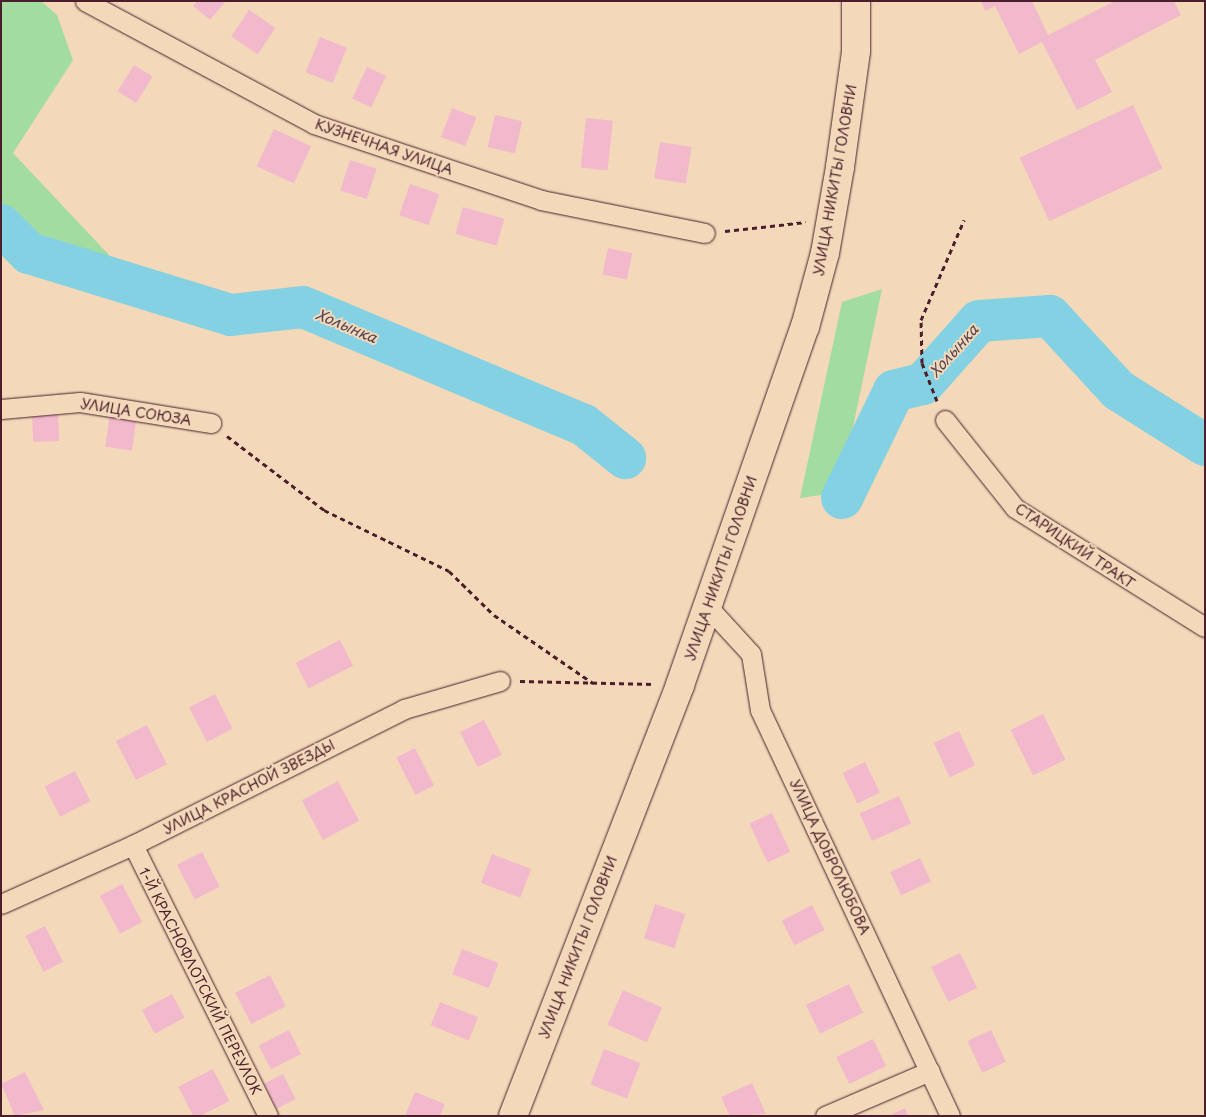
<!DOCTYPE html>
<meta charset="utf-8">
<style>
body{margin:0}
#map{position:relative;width:1206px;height:1117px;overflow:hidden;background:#f3d9ba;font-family:"Playpen Sans",sans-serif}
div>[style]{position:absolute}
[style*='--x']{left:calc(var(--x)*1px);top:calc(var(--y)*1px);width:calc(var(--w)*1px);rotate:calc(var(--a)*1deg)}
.green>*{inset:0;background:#a2dca1}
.river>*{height:42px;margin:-21px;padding:0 21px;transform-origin:21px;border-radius:21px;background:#83d1e2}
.building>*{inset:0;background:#f2b9cc;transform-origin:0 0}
.path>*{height:3px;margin-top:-1.5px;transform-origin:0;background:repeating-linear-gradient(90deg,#4a1f2b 0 5px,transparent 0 9px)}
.roads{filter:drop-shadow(0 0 1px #4a1f2b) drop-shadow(0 0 1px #4a1f2b)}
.street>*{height:19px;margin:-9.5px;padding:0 9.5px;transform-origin:9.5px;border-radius:9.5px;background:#f3d9ba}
.primary>*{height:28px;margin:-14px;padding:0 14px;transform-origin:14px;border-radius:14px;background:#f3d9ba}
span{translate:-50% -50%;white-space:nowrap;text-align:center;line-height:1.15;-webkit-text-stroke:4px #f3d9ba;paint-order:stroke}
.street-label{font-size:14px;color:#4a1f2b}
.water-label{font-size:15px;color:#554350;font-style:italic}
.frame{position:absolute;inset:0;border:2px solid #4a1f2b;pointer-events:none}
</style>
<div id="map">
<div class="green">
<i style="clip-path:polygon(1px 1px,41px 1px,57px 15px,73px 60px,13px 153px,110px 256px,1px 237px)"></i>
<i style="clip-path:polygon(882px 289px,845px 465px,828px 494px,800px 498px,842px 302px)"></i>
</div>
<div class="river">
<i style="--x:1;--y:225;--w:40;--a:45"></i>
<i style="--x:29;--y:253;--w:211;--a:17.1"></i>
<i style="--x:231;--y:315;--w:72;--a:-6.3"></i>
<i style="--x:303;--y:307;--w:305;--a:22.8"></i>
<i style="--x:584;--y:425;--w:53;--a:38.8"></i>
<i style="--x:842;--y:498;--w:119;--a:-64.1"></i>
<i style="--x:894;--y:391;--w:30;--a:-14"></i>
<i style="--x:923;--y:384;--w:84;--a:-48.4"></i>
<i style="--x:979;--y:321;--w:71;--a:-4"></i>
<i style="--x:1050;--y:316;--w:100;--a:47.4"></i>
<i style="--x:1118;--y:390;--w:103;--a:32.3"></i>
</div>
<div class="building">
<i style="clip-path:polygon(197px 1px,226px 1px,210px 20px,193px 6px)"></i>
<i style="clip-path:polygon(981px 1px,1032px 1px,1048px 35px,1115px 1px,1174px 1px,1181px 15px,1095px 60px,1112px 92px,1077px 110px,1042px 42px,1019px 54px,995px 6px,985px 11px)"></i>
<i style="left:249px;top:10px;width:32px;height:32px;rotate:34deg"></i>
<i style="left:320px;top:37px;width:29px;height:38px;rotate:22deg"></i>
<i style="left:134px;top:65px;width:22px;height:31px;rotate:32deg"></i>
<i style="left:367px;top:67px;width:21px;height:35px;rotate:25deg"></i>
<i style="left:1133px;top:105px;width:70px;height:125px;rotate:65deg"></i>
<i style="left:452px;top:108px;width:26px;height:31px;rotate:21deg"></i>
<i style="left:495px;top:115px;width:28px;height:33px;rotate:13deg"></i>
<i style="left:586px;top:118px;width:27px;height:50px;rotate:6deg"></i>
<i style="left:274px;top:129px;width:41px;height:41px;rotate:25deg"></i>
<i style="left:660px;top:142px;width:32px;height:37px;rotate:9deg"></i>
<i style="left:350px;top:160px;width:28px;height:32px;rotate:18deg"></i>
<i style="left:410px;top:184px;width:31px;height:33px;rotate:19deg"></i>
<i style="left:463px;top:207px;width:43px;height:28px;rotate:16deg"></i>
<i style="left:608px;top:248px;width:25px;height:27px;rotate:12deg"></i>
<i style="left:58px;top:410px;width:31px;height:26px;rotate:88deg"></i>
<i style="left:110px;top:413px;width:27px;height:34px;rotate:8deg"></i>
<i style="left:340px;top:640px;width:29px;height:50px;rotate:63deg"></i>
<i style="left:215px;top:694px;width:39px;height:29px;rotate:63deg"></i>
<i style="left:1043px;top:714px;width:51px;height:36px;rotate:64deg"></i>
<i style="left:484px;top:720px;width:39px;height:27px;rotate:63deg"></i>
<i style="left:147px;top:725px;width:44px;height:35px;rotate:63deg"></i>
<i style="left:959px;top:731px;width:38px;height:28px;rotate:65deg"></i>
<i style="left:415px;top:748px;width:42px;height:21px;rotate:63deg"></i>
<i style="left:865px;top:762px;width:34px;height:25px;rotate:64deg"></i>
<i style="left:75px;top:771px;width:34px;height:34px;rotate:63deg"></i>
<i style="left:338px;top:781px;width:45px;height:41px;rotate:62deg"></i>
<i style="left:899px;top:796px;width:30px;height:43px;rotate:66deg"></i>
<i style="left:772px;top:813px;width:43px;height:25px;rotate:65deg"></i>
<i style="left:202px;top:852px;width:39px;height:28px;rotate:63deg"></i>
<i style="left:492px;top:854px;width:42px;height:31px;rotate:21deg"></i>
<i style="left:920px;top:858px;width:26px;height:33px;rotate:65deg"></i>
<i style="left:122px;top:884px;width:43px;height:25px;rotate:62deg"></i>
<i style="left:655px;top:904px;width:32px;height:36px;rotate:18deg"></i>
<i style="left:812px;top:905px;width:28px;height:34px;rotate:63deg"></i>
<i style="left:45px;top:926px;width:40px;height:22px;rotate:63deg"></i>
<i style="left:462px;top:949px;width:39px;height:27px;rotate:21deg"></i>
<i style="left:960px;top:953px;width:39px;height:32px;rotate:64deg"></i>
<i style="left:270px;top:975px;width:35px;height:39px;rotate:63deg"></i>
<i style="left:849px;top:984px;width:32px;height:48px;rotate:64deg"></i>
<i style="left:623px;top:990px;width:43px;height:38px;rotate:24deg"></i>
<i style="left:172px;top:994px;width:27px;height:34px;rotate:62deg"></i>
<i style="left:440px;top:1002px;width:41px;height:25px;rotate:22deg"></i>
<i style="left:289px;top:1030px;width:27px;height:34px;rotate:63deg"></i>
<i style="left:991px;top:1030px;width:35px;height:26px;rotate:65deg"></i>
<i style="left:873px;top:1039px;width:30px;height:41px;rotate:64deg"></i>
<i style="left:604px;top:1049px;width:39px;height:38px;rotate:21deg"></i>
<i style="left:213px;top:1069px;width:36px;height:39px;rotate:63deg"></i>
<i style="clip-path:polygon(25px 1072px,44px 1110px,15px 1116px,1px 1084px)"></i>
<i style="left:283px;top:1074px;width:28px;height:21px;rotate:63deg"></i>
<i style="clip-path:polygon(752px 1083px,766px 1114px,730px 1116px,721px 1097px)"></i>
<i style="clip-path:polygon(415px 1092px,445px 1104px,440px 1116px,405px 1116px)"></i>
<i style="clip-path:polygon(905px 1108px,908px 1116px,889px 1116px)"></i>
</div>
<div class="path">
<i style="--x:725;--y:231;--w:81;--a:-6.3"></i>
<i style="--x:937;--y:401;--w:41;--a:-111.5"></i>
<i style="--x:922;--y:363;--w:43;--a:-91.3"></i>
<i style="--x:921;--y:320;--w:109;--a:-66.7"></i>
<i style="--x:227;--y:436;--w:122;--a:37.3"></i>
<i style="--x:324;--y:510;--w:139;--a:26"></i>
<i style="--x:449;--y:571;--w:63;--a:44.4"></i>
<i style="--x:494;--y:615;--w:120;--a:34.5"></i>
<i style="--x:520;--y:681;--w:134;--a:1.3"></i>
</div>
<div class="roads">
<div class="street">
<i style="--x:85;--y:1;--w:260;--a:28.2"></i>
<i style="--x:314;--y:124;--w:239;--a:18.5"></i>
<i style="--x:541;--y:200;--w:167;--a:11.4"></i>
<i style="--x:1;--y:409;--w:79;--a:-5.1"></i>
<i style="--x:80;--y:402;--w:133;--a:9.1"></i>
<i style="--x:945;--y:420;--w:112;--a:51.5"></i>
<i style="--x:1015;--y:508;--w:224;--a:32.1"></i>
<i style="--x:707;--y:606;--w:65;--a:47.5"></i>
<i style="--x:751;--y:654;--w:57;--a:80.9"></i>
<i style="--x:760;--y:710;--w:448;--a:64.9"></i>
<i style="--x:133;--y:845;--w:303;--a:63.5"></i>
<i style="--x:1;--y:904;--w:145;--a:-24.1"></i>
<i style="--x:133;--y:845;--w:303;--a:-26.6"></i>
<i style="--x:404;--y:709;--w:100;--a:-16.3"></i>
<i style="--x:825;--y:1116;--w:114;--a:-23.2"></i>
</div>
<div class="primary">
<i style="--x:513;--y:1116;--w:462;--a:-68.8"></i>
<i style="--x:680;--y:685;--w:379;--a:-70.8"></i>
<i style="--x:805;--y:327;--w:77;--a:-74.9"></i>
<i style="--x:825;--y:253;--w:87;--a:-80.1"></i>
<i style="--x:840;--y:167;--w:117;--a:-82.1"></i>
<i style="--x:856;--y:51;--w:50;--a:-90"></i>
</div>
</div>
<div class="street-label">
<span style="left:384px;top:147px;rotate:19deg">КУЗНЕЧНАЯ УЛИЦА</span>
<span style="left:835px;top:180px;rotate:-80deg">УЛИЦА НИКИТЫ ГОЛОВНИ</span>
<span style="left:136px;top:412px;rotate:9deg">УЛИЦА СОЮЗА</span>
<span style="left:1075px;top:546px;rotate:34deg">СТАРИЦКИЙ ТРАКТ</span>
<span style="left:721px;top:568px;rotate:-71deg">УЛИЦА НИКИТЫ ГОЛОВНИ</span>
<span style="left:249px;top:787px;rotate:-27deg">УЛИЦА КРАСНОЙ ЗВЕЗДЫ</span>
<span style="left:830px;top:857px;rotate:65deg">УЛИЦА ДОБРОЛЮБОВА</span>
<span style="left:578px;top:947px;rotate:-69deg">УЛИЦА НИКИТЫ ГОЛОВНИ</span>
<span style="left:200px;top:981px;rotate:63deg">1-Й КРАСНОФЛОТСКИЙ ПЕРЕУЛОК</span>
</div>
<div class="water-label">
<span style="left:347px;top:325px;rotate:23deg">Холынка</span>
<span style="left:953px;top:350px;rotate:-48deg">Холынка</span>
</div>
<div class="frame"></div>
</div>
